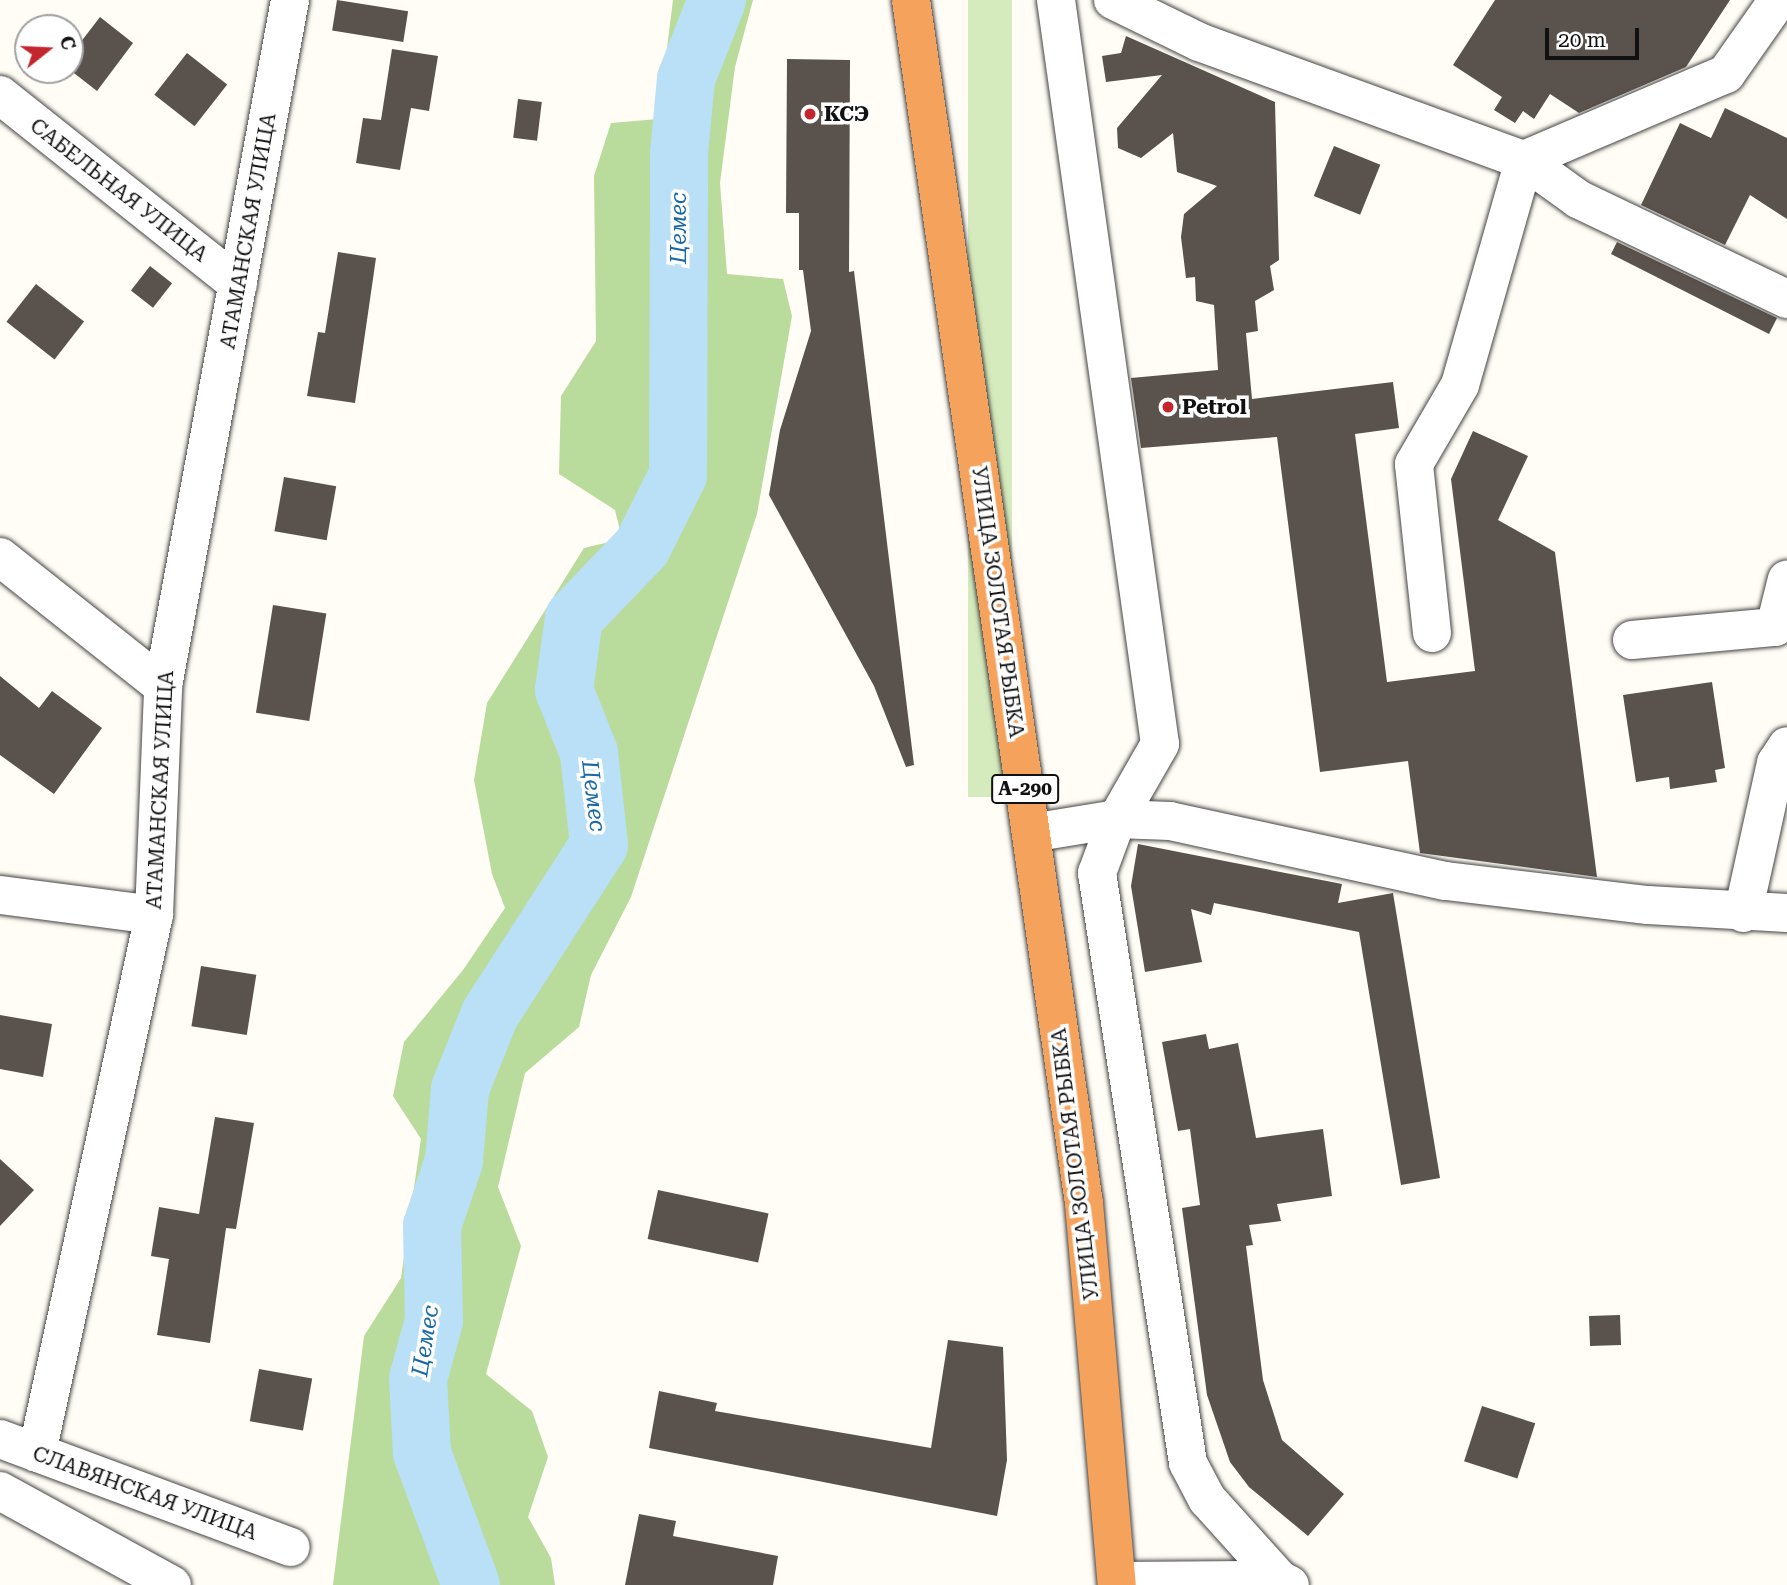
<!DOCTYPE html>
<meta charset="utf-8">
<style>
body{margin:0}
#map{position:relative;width:1787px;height:1585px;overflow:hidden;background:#fffdf5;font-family:"Roboto Serif",serif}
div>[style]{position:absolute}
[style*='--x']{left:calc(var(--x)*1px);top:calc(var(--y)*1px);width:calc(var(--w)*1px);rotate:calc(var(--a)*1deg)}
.green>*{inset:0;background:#d5ebbd;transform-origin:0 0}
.forest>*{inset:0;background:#b9dc9c}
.river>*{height:58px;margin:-29px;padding:0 29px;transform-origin:29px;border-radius:29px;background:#b9e0f7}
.building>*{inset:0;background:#5a524d;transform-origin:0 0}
.roads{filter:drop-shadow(0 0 2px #444) drop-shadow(0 0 2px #444)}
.minor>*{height:38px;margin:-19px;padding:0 19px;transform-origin:19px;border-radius:19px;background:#fff}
.highway>*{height:38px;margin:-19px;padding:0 19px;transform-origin:19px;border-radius:19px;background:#f5a25d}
.dots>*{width:19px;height:19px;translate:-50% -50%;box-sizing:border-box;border:4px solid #fff;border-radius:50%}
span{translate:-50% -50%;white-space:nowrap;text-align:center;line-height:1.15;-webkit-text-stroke:7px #fff;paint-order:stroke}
.shield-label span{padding:2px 5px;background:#fff;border:2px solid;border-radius:5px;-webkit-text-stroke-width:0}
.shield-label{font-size:19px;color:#111;font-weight:700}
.poi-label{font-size:21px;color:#111;font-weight:700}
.left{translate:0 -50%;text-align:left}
.street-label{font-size:21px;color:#111}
.water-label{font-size:23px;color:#1768a6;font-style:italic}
.north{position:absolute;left:14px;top:14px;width:70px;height:70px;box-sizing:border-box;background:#fff;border:2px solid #a0a0a0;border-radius:50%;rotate:72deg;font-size:19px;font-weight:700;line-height:28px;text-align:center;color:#111}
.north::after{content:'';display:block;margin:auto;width:24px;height:32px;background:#c4262e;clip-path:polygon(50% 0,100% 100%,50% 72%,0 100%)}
.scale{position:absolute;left:1545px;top:28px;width:94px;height:32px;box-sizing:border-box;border:4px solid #111;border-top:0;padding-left:9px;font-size:21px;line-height:24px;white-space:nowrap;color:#111;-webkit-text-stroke:5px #fff;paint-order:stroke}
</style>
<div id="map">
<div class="green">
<i style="left:968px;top:0;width:44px;height:797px"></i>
</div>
<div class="forest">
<i style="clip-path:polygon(673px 0,753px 0,735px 67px,720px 183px,727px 274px,783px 279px,792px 316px,757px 514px,631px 897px,591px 975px,579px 1027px,525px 1073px,498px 1187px,521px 1246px,486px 1374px,532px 1411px,548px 1457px,528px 1517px,551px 1558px,555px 1585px,333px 1585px,364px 1336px,401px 1278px,421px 1139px,393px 1096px,404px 1042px,463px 970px,505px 908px,492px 874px,474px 780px,487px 703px,584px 548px,622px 539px,615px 510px,559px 474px,561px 396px,596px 341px,594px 176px,611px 123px,658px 119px)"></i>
</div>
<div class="river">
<i style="--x:471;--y:1585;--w:141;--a:-110.4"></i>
<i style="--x:422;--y:1453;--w:74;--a:-93.1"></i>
<i style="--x:418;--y:1379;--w:60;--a:-74.6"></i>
<i style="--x:434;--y:1321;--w:95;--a:-91.2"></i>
<i style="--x:432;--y:1226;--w:69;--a:-71.3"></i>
<i style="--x:454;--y:1161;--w:72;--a:-85.2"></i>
<i style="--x:460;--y:1089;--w:81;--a:-68.2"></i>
<i style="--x:490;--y:1014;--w:201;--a:-57.2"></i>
<i style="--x:599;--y:845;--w:93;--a:-96.2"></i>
<i style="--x:589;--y:753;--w:68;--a:-111.6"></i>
<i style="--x:564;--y:690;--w:73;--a:-82.1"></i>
<i style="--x:574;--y:618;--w:98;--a:-46.2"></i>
<i style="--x:642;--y:547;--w:80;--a:-63.4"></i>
<i style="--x:678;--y:475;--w:322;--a:-89.8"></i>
<i style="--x:679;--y:153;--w:74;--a:-84.6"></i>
<i style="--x:686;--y:79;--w:85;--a:-68.6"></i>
</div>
<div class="building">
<i style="left:337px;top:0;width:72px;height:31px;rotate:9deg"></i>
<i style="clip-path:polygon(1495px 0,1730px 0,1686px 67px,1579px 113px,1550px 94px,1534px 119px,1523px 111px,1515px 123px,1494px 110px,1502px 97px,1453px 65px)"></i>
<i style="clip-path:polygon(100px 17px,133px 43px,97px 91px,70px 70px,70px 56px)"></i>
<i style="clip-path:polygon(1126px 36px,1275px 102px,1279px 260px,1270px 266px,1274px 290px,1255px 301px,1258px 331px,1246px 333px,1252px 399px,1393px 382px,1399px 428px,1355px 434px,1387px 682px,1475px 671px,1451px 479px,1473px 431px,1528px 456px,1498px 520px,1555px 552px,1597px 877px,1420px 853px,1408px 761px,1320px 772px,1277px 437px,1141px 448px,1131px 378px,1218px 370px,1214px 305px,1196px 301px,1195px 277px,1186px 278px,1181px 237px,1184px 214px,1217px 186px,1177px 172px,1173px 133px,1141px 158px,1118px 148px,1117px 128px,1162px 75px,1106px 82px,1102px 56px,1121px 53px)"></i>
<i style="clip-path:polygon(392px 49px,438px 56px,429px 111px,411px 108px,400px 170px,356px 163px,363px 118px,381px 120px)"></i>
<i style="left:187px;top:53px;width:51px;height:53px;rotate:38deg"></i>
<i style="clip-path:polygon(787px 59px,850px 60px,849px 272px,854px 271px,914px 765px,906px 767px,874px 686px,769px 495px,780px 430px,811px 331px,803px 270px,799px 270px,799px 213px,786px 213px)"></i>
<i style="left:518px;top:99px;width:24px;height:39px;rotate:7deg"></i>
<i style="clip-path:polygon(1725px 108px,1787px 138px,1787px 219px,1750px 195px,1725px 245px,1641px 205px,1680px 123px,1711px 138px)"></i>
<i style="left:1334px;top:146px;width:50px;height:54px;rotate:22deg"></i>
<i style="clip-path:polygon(1617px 242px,1777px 318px,1769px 334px,1611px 254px)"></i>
<i style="clip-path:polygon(338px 252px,376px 258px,355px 403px,307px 396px,318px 332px,325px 333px)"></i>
<i style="left:150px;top:266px;width:28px;height:31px;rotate:38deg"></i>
<i style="left:36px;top:284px;width:61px;height:48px;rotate:38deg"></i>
<i style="left:284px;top:477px;width:53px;height:55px;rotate:10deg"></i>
<i style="left:273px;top:605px;width:54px;height:109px;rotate:9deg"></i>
<i style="clip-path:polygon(0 676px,39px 708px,52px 691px,102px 728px,54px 794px,0 755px)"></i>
<i style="clip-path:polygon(1712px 682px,1725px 768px,1715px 770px,1717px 782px,1670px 789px,1669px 777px,1636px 782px,1623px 695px)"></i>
<i style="clip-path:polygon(1138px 844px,1342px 884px,1338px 903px,1393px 893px,1440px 1178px,1401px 1185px,1359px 932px,1214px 903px,1211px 915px,1191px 909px,1202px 962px,1145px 972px,1131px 886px)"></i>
<i style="left:201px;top:966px;width:56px;height:61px;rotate:9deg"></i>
<i style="clip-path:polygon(0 1015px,52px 1024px,43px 1077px,0 1069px)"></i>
<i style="clip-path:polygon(1206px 1034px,1209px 1049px,1238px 1043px,1256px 1138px,1323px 1129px,1332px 1196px,1277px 1204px,1281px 1221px,1249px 1225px,1253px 1245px,1246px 1246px,1263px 1380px,1282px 1440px,1344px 1494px,1308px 1536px,1249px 1487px,1230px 1462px,1207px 1395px,1182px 1208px,1200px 1205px,1190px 1129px,1178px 1131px,1162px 1042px)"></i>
<i style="clip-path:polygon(215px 1117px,254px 1123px,236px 1229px,226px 1228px,210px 1343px,157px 1335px,169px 1259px,151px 1256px,159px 1207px,199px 1214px)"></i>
<i style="clip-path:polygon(0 1159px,34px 1190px,0 1226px)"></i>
<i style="left:658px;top:1190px;width:113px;height:50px;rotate:12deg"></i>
<i style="left:1620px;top:1315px;width:30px;height:31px;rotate:88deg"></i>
<i style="clip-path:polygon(948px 1340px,1003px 1347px,1007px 1460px,997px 1516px,649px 1448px,659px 1391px,717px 1403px,715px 1411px,931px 1448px)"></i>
<i style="left:259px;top:1369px;width:54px;height:53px;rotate:10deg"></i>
<i style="left:1482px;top:1406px;width:56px;height:58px;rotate:18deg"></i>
<i style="clip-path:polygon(639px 1514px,676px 1521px,673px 1536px,778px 1556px,773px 1585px,625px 1585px)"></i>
</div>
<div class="roads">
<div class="minor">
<i style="--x:1056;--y:0;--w:751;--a:82.04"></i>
<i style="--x:1160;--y:744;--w:86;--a:119.8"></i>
<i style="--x:1117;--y:819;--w:58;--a:110.3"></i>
<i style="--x:1097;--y:873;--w:597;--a:81.23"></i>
<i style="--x:1188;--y:1463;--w:41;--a:62.2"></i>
<i style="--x:1207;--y:1499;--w:109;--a:48"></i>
<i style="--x:1113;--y:0;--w:96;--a:26"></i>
<i style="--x:1199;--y:42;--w:346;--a:20"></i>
<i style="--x:1524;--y:160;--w:220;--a:-23.1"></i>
<i style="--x:1726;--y:74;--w:90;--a:-54.9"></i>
<i style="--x:0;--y:95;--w:304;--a:38.5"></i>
<i style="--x:0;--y:557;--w:208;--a:38.4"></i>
<i style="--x:1432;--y:633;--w:170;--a:-96.1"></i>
<i style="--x:1414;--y:464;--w:91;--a:-59.8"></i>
<i style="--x:1460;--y:385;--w:234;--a:-74.1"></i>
<i style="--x:1524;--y:160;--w:67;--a:35.8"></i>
<i style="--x:1578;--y:199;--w:232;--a:25.6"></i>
<i style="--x:1632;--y:640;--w:144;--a:-5.2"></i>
<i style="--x:1775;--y:627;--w:49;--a:-76"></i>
<i style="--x:1031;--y:833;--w:87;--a:-9.2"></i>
<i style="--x:1117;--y:819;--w:53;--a:2.2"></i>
<i style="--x:1170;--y:821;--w:282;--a:12.3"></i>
<i style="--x:1446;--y:881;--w:203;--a:6.8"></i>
<i style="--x:1648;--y:905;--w:139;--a:3.3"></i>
<i style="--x:0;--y:895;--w:155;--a:7.4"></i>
<i style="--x:1743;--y:913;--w:154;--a:-77.6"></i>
<i style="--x:1776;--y:763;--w:20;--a:-57"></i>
<i style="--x:0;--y:1439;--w:310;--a:20.4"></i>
<i style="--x:37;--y:1453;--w:551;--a:-77.73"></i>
<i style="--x:154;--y:915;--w:229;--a:-87.7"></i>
<i style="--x:163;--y:686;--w:698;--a:-79.51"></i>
<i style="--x:0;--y:1491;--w:196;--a:28.7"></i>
<i style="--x:1117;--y:1581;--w:163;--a:-0.4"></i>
<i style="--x:1280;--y:1580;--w:11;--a:27"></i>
</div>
<div class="highway">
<i style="--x:911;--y:0;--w:1215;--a:81.82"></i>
<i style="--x:1084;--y:1203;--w:383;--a:85.1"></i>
</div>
</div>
<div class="dots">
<i style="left:810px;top:114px;background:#c4262e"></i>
<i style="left:1168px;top:407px;background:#c4262e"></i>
</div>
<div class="shield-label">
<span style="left:1025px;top:789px">А-290</span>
</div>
<div class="poi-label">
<span class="left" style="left:824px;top:114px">КСЭ</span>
<span class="left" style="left:1182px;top:407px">Petrol</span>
</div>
<div class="street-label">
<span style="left:119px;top:190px;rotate:38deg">САБЕЛЬНАЯ УЛИЦА</span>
<span style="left:248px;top:231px;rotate:-80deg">АТАМАНСКАЯ УЛИЦА</span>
<span style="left:998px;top:602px;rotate:82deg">УЛИЦА ЗОЛОТАЯ РЫБКА</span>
<span style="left:160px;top:790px;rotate:-87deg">АТАМАНСКАЯ УЛИЦА</span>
<span style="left:1075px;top:1164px;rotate:-97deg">УЛИЦА ЗОЛОТАЯ РЫБКА</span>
<span style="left:145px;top:1493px;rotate:20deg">СЛАВЯНСКАЯ УЛИЦА</span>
</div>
<div class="water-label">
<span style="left:679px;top:228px;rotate:-90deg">Цемес</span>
<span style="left:593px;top:796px;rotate:83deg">Цемес</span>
<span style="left:426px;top:1341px;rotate:-81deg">Цемес</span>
</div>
<div class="north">С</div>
<div class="scale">20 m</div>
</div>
